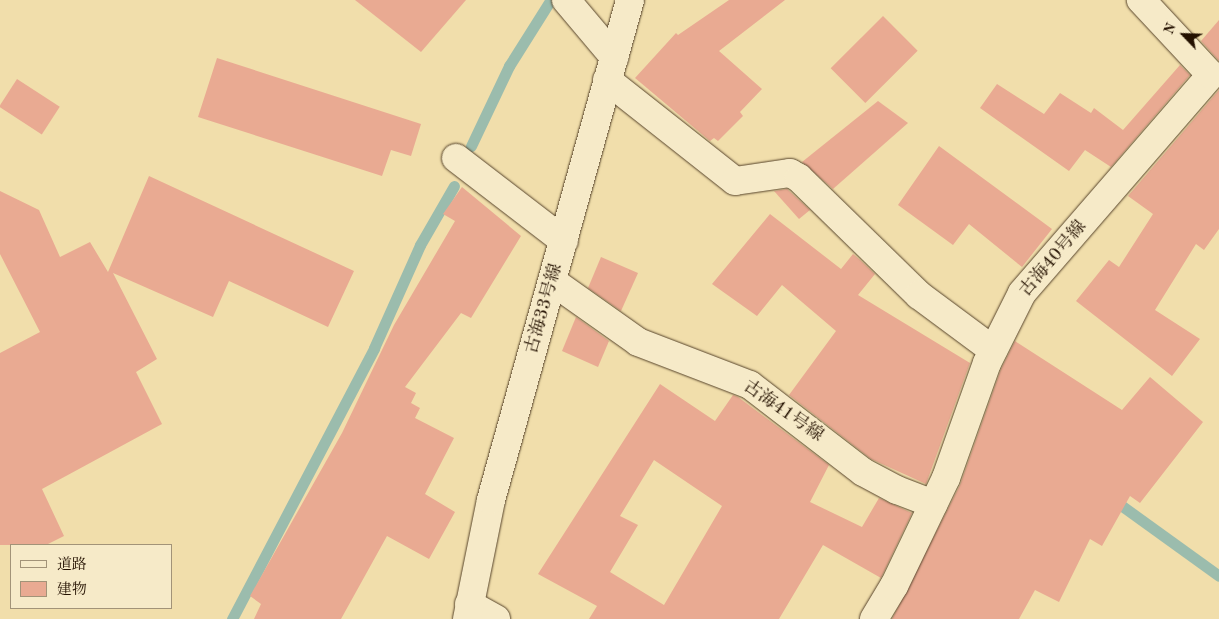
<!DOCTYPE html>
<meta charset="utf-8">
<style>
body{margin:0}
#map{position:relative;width:1219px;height:619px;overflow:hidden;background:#f1deab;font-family:"Old Standard TT","Noto Serif JP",serif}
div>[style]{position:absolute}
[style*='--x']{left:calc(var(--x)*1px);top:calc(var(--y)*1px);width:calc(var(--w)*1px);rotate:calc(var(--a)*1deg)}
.stream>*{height:11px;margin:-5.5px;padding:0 5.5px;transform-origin:5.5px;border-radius:5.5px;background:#9bbcad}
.building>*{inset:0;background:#e9aa92;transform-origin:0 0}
.roads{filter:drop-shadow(0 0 1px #57442b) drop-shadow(0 0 1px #57442b)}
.minor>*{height:28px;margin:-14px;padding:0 14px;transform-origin:14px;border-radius:14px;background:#f6eac8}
.tertiary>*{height:28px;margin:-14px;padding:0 14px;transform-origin:14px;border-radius:14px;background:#f6eac8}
span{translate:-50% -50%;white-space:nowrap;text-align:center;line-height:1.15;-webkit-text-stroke:4.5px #f6eac8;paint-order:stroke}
.street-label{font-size:18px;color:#241100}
.legend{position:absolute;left:10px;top:544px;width:162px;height:65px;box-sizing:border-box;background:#f6eac8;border:1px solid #a29378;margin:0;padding:6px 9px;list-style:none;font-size:15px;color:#241100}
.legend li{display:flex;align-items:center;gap:10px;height:25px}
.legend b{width:25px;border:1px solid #a29378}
.north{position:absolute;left:1159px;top:10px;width:50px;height:50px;-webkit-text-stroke:4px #f6eac8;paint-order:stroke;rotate:294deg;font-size:14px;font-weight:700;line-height:20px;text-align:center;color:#241100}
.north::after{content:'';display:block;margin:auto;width:18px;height:22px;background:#241100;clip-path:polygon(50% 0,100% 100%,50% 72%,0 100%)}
</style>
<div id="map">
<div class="stream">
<i style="--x:471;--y:146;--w:89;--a:-64.6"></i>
<i style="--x:509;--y:66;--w:77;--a:-57.8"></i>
<i style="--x:1111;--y:498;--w:133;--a:35.8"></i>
<i style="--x:232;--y:619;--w:306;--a:-62.3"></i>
<i style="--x:374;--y:348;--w:113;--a:-65.9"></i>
<i style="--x:420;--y:245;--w:68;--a:-60"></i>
</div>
<div class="building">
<i style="clip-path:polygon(355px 0,466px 0,421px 52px)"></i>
<i style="clip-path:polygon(729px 0,785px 0,719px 51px,762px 89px,740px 112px,743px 116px,718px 141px,714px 138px,710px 141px,635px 78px,676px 33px,678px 35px)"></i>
<i style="left:883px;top:16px;width:49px;height:74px;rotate:45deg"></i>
<i style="clip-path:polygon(1219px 20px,1219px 61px,1201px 41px)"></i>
<i style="clip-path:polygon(217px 58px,421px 124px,411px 156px,391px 150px,382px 176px,198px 117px)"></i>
<i style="clip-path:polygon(1180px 65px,1190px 75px,1111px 167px,1085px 150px,1069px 171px,980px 108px,997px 84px,1044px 114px,1060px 93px,1091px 113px,1094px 108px,1123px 130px)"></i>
<i style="left:17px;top:79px;width:51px;height:33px;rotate:33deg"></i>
<i style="clip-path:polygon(1219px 90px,1219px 229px,1204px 250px,1196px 244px,1155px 310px,1200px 339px,1172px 376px,1076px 301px,1109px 260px,1119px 267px,1153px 214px,1128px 196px)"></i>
<i style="clip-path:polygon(878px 101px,908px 123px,833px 189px,802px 162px)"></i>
<i style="clip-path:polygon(939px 146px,1052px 229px,1022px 267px,969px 224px,953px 245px,898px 205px)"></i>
<i style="clip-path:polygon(149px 176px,354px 271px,328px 327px,229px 281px,213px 317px,113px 273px,157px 359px,136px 372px,162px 424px,42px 489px,64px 536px,46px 545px,0 545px,0 353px,40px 332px,0 254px,0 191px,39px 210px,60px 257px,90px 242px,108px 272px)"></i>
<i style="clip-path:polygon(462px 187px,521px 236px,471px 318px,461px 313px,405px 387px,416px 393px,411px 403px,420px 408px,415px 418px,454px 438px,425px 494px,455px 512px,429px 559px,387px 536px,341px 619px,254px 619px,261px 604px,250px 596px,342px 433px,394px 325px,455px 221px,443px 214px)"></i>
<i style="clip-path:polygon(787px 189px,810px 210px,799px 219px,774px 191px)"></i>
<i style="clip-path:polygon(770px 214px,841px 269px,853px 254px,859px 259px,875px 274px,858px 295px,970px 363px,926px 484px,871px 459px,789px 395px,836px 331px,782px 285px,757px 316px,712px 284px)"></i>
<i style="clip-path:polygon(601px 257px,638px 273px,621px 311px,588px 288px)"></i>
<i style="clip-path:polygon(576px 317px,609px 341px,598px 367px,562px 351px)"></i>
<i style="clip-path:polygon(1015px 341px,1122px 410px,1150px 377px,1203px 422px,1140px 503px,1130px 496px,1102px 546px,1090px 539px,1059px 602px,1035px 590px,1019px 619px,892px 619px,960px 485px,1001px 369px)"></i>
<i style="clip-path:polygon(evenodd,660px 384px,715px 421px,733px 395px,738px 397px,829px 465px,810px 502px,862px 527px,879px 498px,912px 513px,881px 578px,823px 545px,779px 619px,589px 619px,597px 606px,538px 574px,660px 384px,654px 460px,722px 506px,664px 605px,610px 572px,638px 525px,620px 516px,654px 460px)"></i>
</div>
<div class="roads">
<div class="minor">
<i style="--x:566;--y:0;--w:75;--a:49.9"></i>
<i style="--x:607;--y:80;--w:163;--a:38.3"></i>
<i style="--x:735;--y:181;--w:56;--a:-8.3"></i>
<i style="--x:790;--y:173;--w:10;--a:29"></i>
<i style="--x:799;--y:178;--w:168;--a:44.3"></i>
<i style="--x:919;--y:295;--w:92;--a:36.6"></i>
<i style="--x:456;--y:158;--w:136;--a:37.5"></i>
<i style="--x:552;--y:281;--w:105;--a:35.3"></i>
<i style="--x:638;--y:342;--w:120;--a:21"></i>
<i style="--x:750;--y:385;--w:143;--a:37.6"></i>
<i style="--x:863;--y:472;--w:38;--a:28"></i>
<i style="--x:897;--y:490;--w:39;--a:21"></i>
<i style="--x:469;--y:604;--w:31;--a:29"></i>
<i style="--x:874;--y:619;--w:39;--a:-59"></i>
<i style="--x:894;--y:586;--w:120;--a:-64.3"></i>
<i style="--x:946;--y:478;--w:122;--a:-70.4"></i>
<i style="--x:987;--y:363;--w:78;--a:-63.4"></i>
<i style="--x:1022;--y:293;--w:289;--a:-49.1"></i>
<i style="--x:1211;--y:75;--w:103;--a:-133"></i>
</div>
<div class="tertiary">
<i style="--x:467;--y:619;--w:121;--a:-78.6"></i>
<i style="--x:491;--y:500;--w:519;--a:-74.46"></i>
</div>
</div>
<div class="street-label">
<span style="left:1053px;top:259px;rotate:-50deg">古海40号線</span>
<span style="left:544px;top:309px;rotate:-74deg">古海33号線</span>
<span style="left:783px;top:411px;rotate:35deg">古海41号線</span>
</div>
<ul class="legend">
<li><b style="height:6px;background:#f6eac8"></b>道路</li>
<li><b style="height:14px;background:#e9aa92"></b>建物</li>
</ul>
<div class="north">N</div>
</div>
